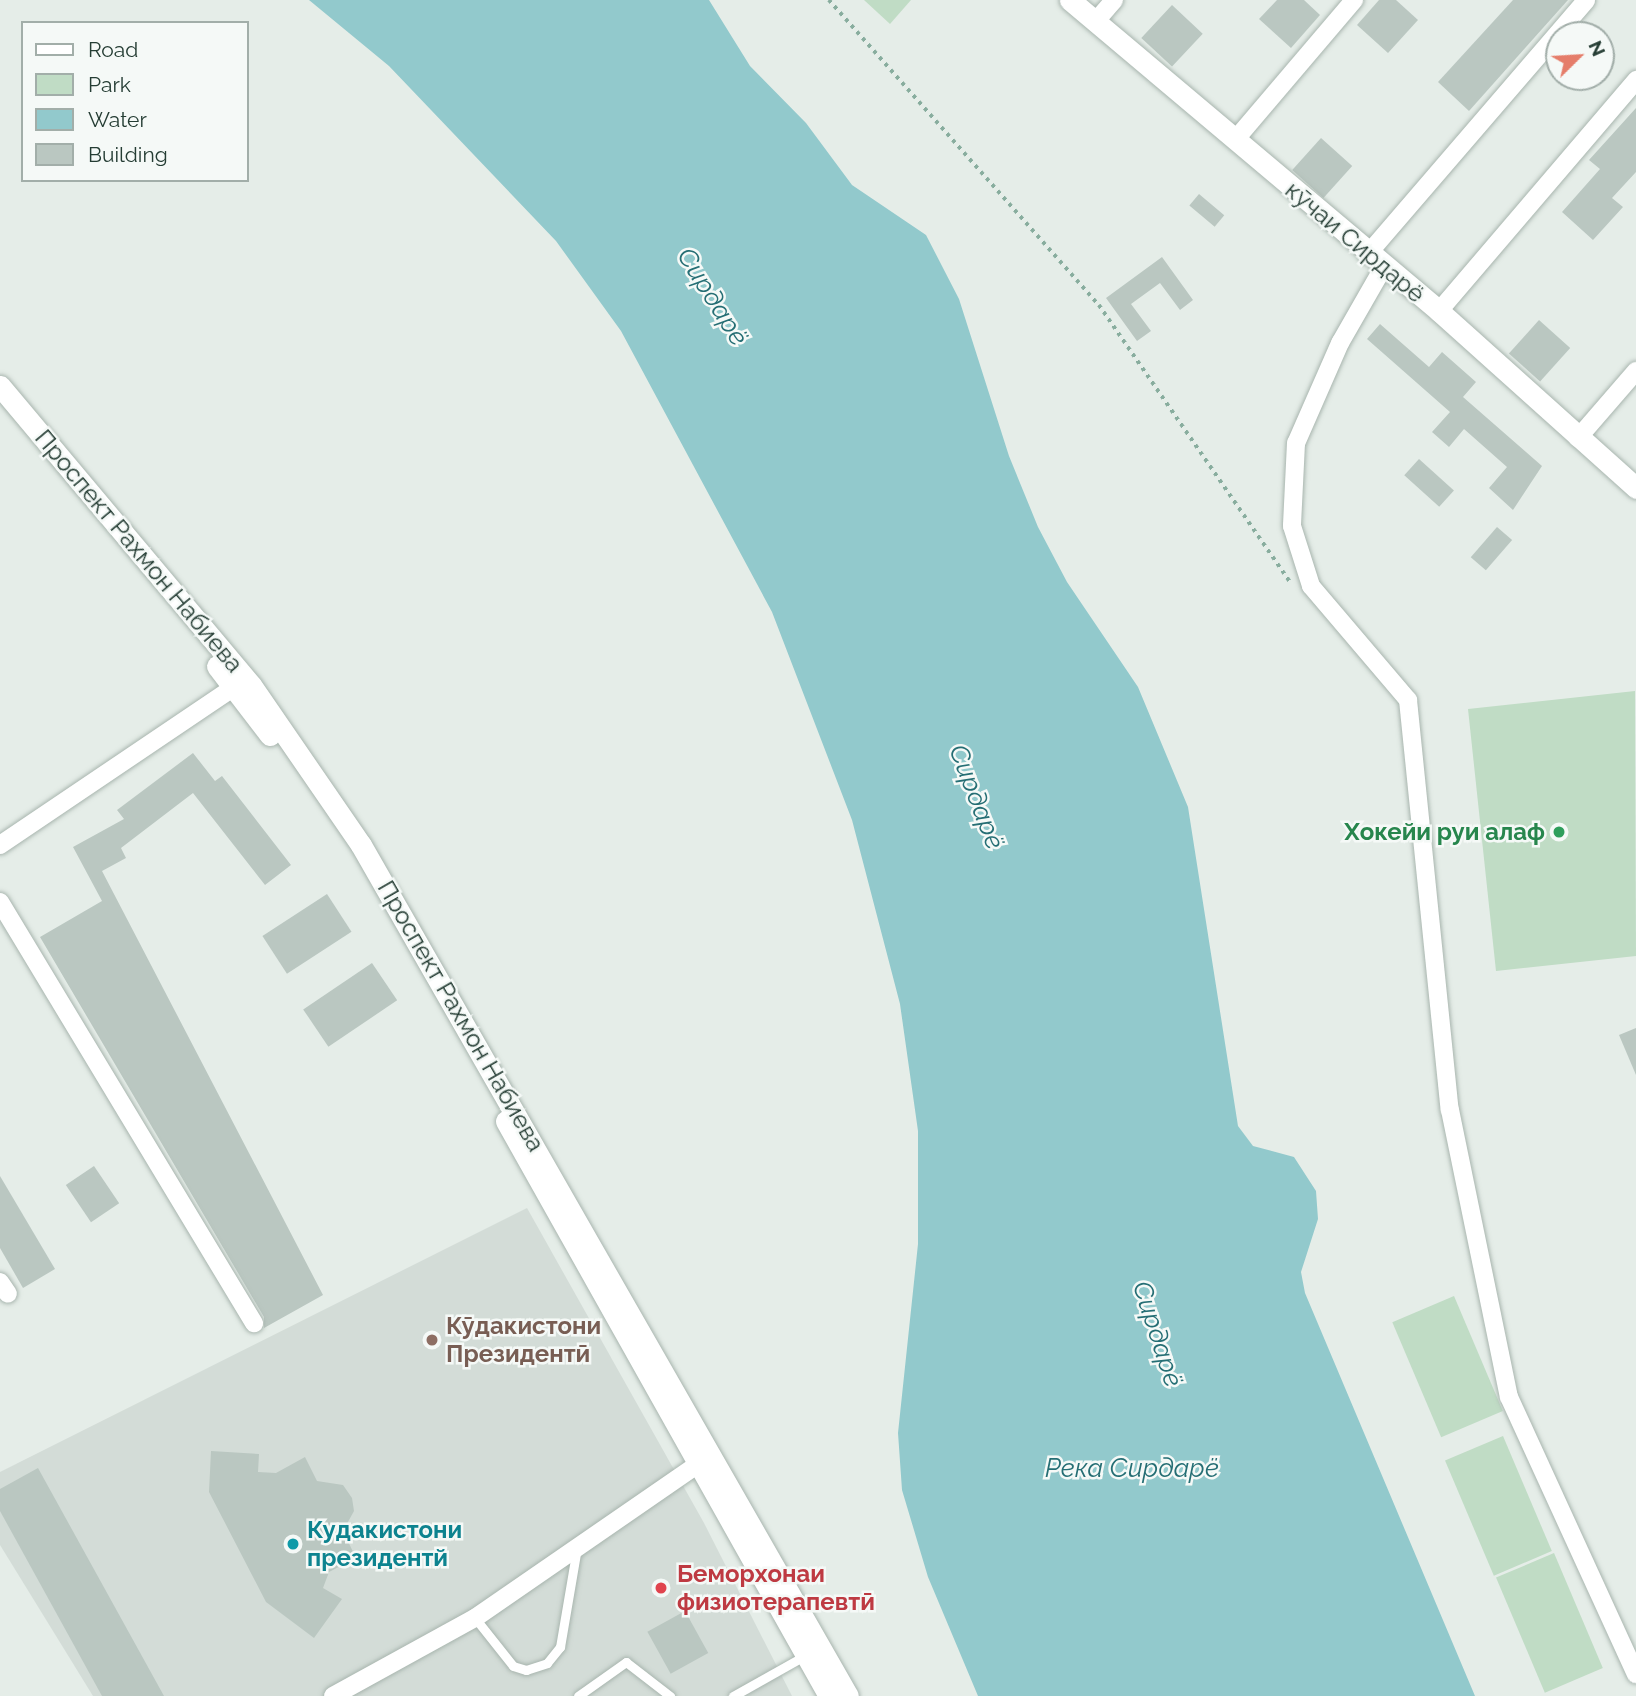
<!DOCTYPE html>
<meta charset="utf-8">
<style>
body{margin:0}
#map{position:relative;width:1636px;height:1696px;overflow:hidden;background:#e5ede8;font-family:Raleway,sans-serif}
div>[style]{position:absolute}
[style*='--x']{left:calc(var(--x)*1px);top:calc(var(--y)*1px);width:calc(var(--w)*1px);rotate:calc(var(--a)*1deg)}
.built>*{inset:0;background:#d3dcd7}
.green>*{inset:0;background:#c0dcc5;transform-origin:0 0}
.water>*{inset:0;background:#92c9cc}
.building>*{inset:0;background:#bac7c1;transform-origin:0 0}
.path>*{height:3.5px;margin-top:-1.75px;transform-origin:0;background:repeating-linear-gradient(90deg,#88ad9e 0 3.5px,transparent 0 8.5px)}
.roads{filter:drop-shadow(0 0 2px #a8b5ae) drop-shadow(0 0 2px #a8b5ae)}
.service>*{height:9px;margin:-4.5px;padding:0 4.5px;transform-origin:4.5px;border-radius:4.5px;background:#fff}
.minor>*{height:18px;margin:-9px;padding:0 9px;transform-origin:9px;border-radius:9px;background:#fff}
.secondary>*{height:21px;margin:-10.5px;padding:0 10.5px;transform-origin:10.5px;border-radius:10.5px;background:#fff}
.dots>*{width:19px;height:19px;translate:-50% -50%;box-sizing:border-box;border:4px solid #f5f9f7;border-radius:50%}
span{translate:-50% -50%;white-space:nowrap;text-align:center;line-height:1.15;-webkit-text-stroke:5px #f5f9f7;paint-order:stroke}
.street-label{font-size:24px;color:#253d34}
.leisure-label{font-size:24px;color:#27864d;font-weight:700}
.right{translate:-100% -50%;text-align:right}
.education-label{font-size:24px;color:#785e54;font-weight:700}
.left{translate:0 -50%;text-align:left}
.culture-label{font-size:24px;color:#0d838f;font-weight:700}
.health-label{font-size:24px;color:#be3a42;font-weight:700}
.water-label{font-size:26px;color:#256e74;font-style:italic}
.legend{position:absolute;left:21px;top:21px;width:228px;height:161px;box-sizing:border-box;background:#f5f9f7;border:2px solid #a2aea9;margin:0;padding:9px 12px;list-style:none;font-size:21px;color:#253d34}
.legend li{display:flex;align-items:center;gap:14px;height:35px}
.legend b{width:35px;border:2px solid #a2aea9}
.north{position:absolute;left:1545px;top:21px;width:70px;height:70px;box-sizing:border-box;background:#f5f9f7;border:2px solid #a2aea9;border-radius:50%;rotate:66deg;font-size:19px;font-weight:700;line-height:28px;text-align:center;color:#253d34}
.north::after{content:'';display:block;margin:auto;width:24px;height:32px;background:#e57d6a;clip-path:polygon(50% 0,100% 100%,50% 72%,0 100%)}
</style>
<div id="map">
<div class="built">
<i style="clip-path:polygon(527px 1208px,704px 1523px,792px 1696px,93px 1696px,0 1545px,0 1472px)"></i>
</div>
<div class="green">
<i style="clip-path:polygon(864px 0,911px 0,890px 24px)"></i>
<i style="clip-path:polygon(1635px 691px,1636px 956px,1496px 971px,1468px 709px)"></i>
<i style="left:1454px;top:1296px;width:125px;height:67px;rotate:67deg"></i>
<i style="left:1503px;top:1436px;width:125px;height:63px;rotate:67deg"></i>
<i style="left:1554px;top:1553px;width:125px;height:63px;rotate:67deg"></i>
</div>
<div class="water">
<i style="clip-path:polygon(309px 0,709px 0,750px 66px,806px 123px,852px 185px,926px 235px,959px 299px,1009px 456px,1038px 527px,1067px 582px,1138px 687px,1188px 807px,1238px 1126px,1253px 1146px,1294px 1157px,1316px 1191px,1318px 1219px,1301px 1272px,1305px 1293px,1475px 1696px,978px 1696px,928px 1577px,902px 1490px,898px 1433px,918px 1244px,918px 1131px,900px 1004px,852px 820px,772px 612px,621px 331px,556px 241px,389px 66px)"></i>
</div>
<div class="building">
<i style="clip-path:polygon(1277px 0,1304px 0,1320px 15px,1291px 48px,1259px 19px)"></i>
<i style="clip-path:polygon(1379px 0,1396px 0,1418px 20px,1388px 53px,1357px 25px)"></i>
<i style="clip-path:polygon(1513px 0,1568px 0,1469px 111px,1438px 82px)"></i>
<i style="left:1172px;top:5px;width:42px;height:45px;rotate:43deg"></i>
<i style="clip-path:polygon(1636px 108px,1636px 172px,1612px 198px,1623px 207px,1593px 240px,1562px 212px,1600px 169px,1589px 160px)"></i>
<i style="left:1321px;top:138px;width:42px;height:43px;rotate:42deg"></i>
<i style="left:1199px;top:194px;width:33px;height:15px;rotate:40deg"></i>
<i style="clip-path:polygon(1162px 257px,1193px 300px,1180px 310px,1160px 283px,1131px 304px,1151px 331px,1137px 341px,1106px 298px)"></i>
<i style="left:1539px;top:320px;width:42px;height:45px;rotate:42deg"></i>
<i style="clip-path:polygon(1380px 324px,1429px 367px,1442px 352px,1476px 382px,1463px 397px,1542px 466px,1513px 510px,1489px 488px,1507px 467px,1464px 429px,1449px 447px,1432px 432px,1450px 412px,1367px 339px)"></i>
<i style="left:1419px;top:459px;width:47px;height:22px;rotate:42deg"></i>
<i style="left:1497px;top:527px;width:20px;height:40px;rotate:41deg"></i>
<i style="clip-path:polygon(193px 753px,215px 781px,222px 776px,291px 865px,265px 885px,193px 793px,121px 848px,126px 858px,102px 871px,323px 1295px,264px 1328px,264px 1317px,40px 937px,102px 901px,73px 847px,124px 819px,117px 810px)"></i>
<i style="left:327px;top:894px;width:45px;height:77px;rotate:57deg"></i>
<i style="left:372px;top:963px;width:45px;height:83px;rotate:56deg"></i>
<i style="clip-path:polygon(1636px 1028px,1636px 1075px,1619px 1035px)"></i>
<i style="left:94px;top:1166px;width:45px;height:34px;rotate:56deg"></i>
<i style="clip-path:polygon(0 1176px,55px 1269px,23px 1288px,0 1248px)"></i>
<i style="clip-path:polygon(211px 1451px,259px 1454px,258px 1472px,276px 1473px,305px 1457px,317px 1481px,343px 1485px,352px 1498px,354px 1511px,343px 1531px,356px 1558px,329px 1572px,323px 1588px,342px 1599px,314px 1638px,266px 1602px,209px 1492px)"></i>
<i style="clip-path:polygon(38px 1468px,164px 1696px,102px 1696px,0 1511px,0 1489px)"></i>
<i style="left:685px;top:1611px;width:48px;height:43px;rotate:61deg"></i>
</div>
<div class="path">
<i style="--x:829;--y:0;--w:407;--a:48.5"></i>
<i style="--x:1099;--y:305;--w:336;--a:55.4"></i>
</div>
<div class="roads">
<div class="service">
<i style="--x:475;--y:1618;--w:61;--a:51.6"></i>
<i style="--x:513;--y:1666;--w:14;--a:17"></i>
<i style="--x:526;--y:1670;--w:22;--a:-18"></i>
<i style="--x:547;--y:1663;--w:21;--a:-51"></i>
<i style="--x:560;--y:1647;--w:95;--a:-80.3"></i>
<i style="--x:578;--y:1696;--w:59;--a:-35.3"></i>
<i style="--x:626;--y:1662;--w:56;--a:37.7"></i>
<i style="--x:733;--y:1696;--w:84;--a:-29.3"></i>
</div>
<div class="minor">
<i style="--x:1095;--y:22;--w:29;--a:-49"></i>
<i style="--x:1235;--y:140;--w:184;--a:-49.6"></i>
<i style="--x:1367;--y:255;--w:336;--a:-49.3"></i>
<i style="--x:1383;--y:268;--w:86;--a:119.8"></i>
<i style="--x:1340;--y:343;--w:109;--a:113.7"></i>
<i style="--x:1296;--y:443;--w:83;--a:92.8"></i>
<i style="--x:1292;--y:526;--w:63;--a:72.4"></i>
<i style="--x:1311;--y:586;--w:150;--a:49.6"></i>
<i style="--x:1408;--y:700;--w:412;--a:84.2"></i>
<i style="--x:1450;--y:1110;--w:293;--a:78.4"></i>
<i style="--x:1509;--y:1397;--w:305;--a:65.4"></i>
<i style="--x:1439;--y:311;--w:304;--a:-49.5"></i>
<i style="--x:1578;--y:438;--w:89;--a:-49.1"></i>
<i style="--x:0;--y:845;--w:282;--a:-34"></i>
<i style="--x:0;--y:902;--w:492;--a:58.9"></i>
<i style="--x:0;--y:1282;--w:14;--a:56"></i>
<i style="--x:333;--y:1696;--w:162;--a:-28.8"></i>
<i style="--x:475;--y:1618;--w:271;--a:-34.6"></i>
</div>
<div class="secondary">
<i style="--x:1070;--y:0;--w:483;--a:40.1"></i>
<i style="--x:1439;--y:311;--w:265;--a:41.9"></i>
<i style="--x:0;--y:386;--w:390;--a:50"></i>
<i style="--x:251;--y:685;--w:194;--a:55.5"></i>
<i style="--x:361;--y:845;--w:980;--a:60.22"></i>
<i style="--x:217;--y:666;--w:87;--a:52.5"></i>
<i style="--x:506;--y:1121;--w:660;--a:60.68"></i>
</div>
</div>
<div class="dots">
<i style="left:1559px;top:832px;background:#2e9e5b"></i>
<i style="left:432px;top:1340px;background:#8d6e63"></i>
<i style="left:293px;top:1544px;background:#0f9aa8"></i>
<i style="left:661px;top:1588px;background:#e0444e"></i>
</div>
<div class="street-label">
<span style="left:1355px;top:242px;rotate:40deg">кӯчаи Сирдарё</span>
<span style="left:139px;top:551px;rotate:50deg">Проспект Рахмон Набиева</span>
<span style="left:461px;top:1016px;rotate:60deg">Проспект Рахмон Набиева</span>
</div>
<div class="leisure-label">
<span class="right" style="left:1545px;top:832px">Хокейи руи алаф</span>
</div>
<div class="education-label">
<span class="left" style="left:446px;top:1340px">Кӯдакистони<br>Президентӣ</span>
</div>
<div class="culture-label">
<span class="left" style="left:307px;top:1544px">Кудакистони<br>президентй</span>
</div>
<div class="health-label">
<span class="left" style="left:677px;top:1588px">Беморхонаи<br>физиотерапевтӣ</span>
</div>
<div class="water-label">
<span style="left:712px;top:297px;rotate:58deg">Сирдарё</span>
<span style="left:976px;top:797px;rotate:69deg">Сирдарё</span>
<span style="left:1157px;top:1334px;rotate:72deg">Сирдарё</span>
<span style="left:1132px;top:1469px">Река Сирдарё</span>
</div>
<ul class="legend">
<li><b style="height:9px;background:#fff"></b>Road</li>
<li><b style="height:19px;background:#c0dcc5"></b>Park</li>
<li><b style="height:19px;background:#92c9cc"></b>Water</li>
<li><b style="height:19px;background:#bac7c1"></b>Building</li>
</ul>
<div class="north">N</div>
</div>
